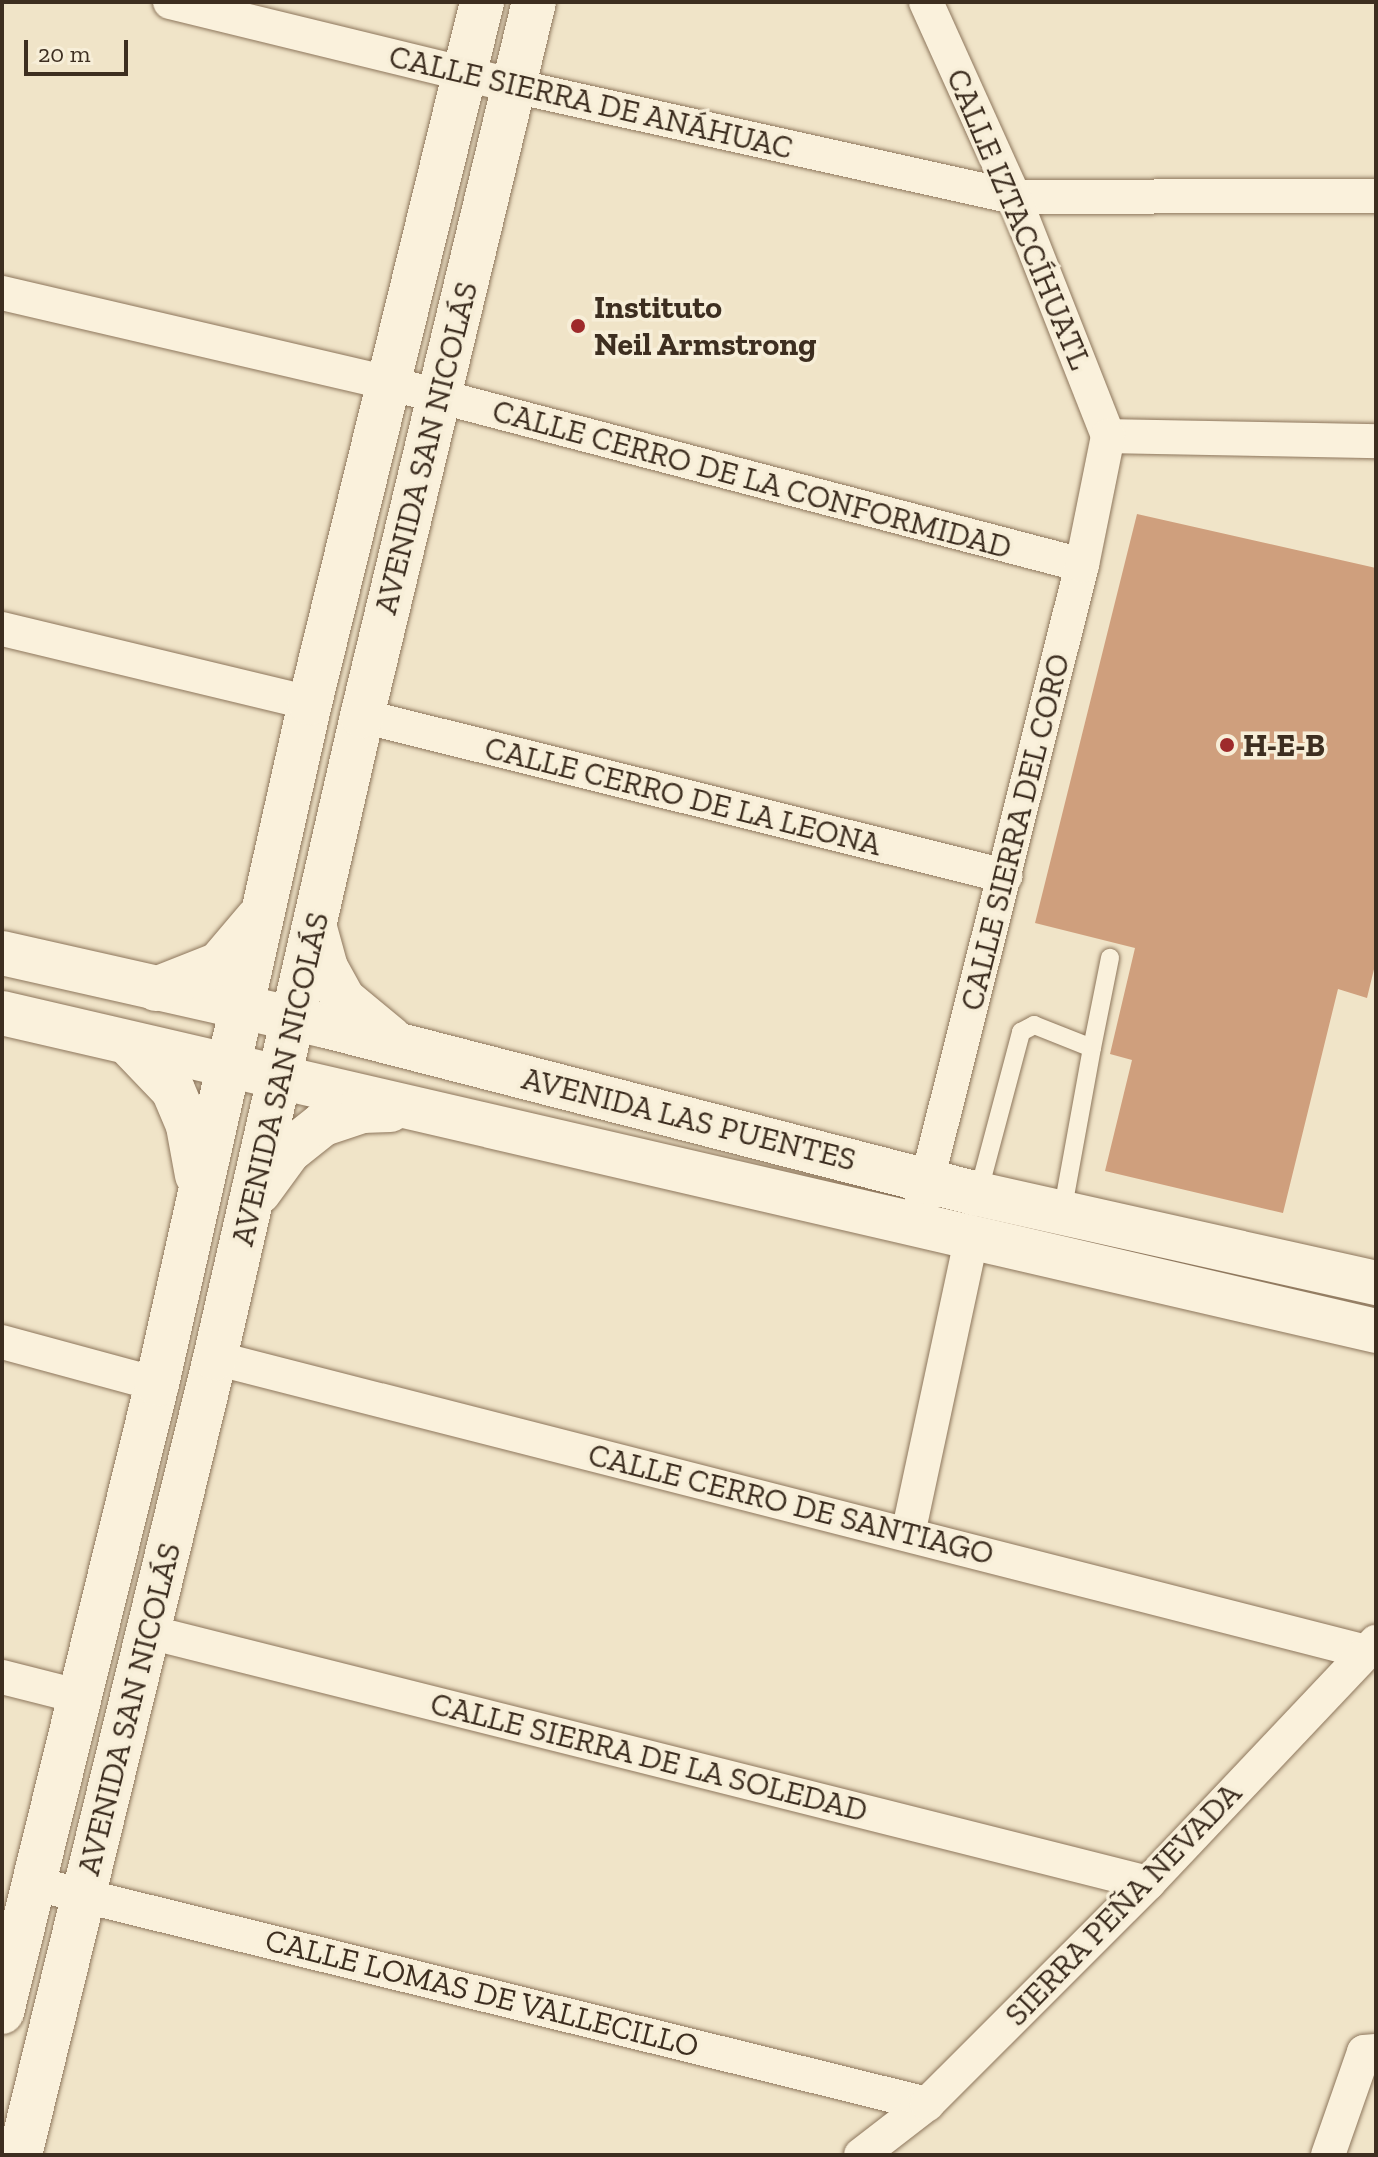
<!DOCTYPE html>
<meta charset="utf-8">
<style>
body{margin:0}
#map{position:relative;width:1378px;height:2157px;overflow:hidden;background:#f0e4c8;font-family:"Zilla Slab",serif}
div>[style]{position:absolute}
[style*='--x']{left:calc(var(--x)*1px);top:calc(var(--y)*1px);width:calc(var(--w)*1px);rotate:calc(var(--a)*1deg)}
.building>*{inset:0;background:#cf9f7d}
.roads{filter:drop-shadow(0 0 2px #8d765c) drop-shadow(0 0 2px #8d765c)}
.service>*{height:18px;margin:-9px;padding:0 9px;transform-origin:9px;border-radius:9px;background:#faf1dc}
.minor>*{height:34px;margin:-17px;padding:0 17px;transform-origin:17px;border-radius:17px;background:#faf1dc}
.tertiary>*{height:44px;margin:-22px;padding:0 22px;transform-origin:22px;border-radius:22px;background:#faf1dc}
.dots>*{width:22px;height:22px;translate:-50% -50%;box-sizing:border-box;border:4px solid #f7eed8;border-radius:50%}
span{translate:-50% -50%;white-space:nowrap;text-align:center;line-height:1.15;-webkit-text-stroke:7px #f7eed8;paint-order:stroke}
.street-label{font-size:32px;color:#3d2e20}
.poi-label{font-size:32px;color:#3d2e20;font-weight:700}
.left{translate:0 -50%;text-align:left}
.frame{position:absolute;inset:0;border:4px solid #3d2e20;pointer-events:none}
.scale{position:absolute;left:24px;top:40px;width:104px;height:36px;box-sizing:border-box;border:4px solid #3d2e20;border-top:0;padding-left:10px;font-size:24px;line-height:28px;white-space:nowrap;color:#3d2e20;-webkit-text-stroke:6px #f7eed8;paint-order:stroke}
</style>
<div id="map">
<div class="building">
<i style="clip-path:polygon(1137px 514px,1376px 568px,1376px 961px,1367px 998px,1338px 989px,1283px 1213px,1105px 1171px,1132px 1060px,1110px 1054px,1135px 948px,1035px 923px)"></i>
</div>
<div class="roads">
<div class="service">
<i style="--x:978;--y:1194;--w:168;--a:-75.1"></i>
<i style="--x:1021;--y:1032;--w:15;--a:-28"></i>
<i style="--x:1034;--y:1025;--w:62;--a:21.6"></i>
<i style="--x:1092;--y:1048;--w:92;--a:-78.7"></i>
<i style="--x:1062;--y:1213;--w:168;--a:-79.7"></i>
</div>
<div class="minor">
<i style="--x:170;--y:2;--w:354;--a:13.7"></i>
<i style="--x:514;--y:86;--w:512;--a:12.52"></i>
<i style="--x:1014;--y:197;--w:362;--a:-0.2"></i>
<i style="--x:926;--y:2;--w:214;--a:65.7"></i>
<i style="--x:1014;--y:197;--w:257;--a:68.5"></i>
<i style="--x:2;--y:293;--w:400;--a:13.1"></i>
<i style="--x:392;--y:384;--w:713;--a:14.7"></i>
<i style="--x:1108;--y:436;--w:268;--a:1.1"></i>
<i style="--x:2;--y:629;--w:317;--a:13.5"></i>
<i style="--x:362;--y:716;--w:663;--a:13.97"></i>
<i style="--x:921;--y:1205;--w:660;--a:-75.88"></i>
<i style="--x:1082;--y:565;--w:132;--a:-78.6"></i>
<i style="--x:2;--y:1342;--w:161;--a:15.2"></i>
<i style="--x:215;--y:1358;--w:1188;--a:14.33"></i>
<i style="--x:908;--y:1534;--w:302;--a:-77.9"></i>
<i style="--x:149;--y:1632;--w:1030;--a:14.1"></i>
<i style="--x:2;--y:1677;--w:81;--a:14.2"></i>
<i style="--x:36;--y:1884;--w:918;--a:13.87"></i>
<i style="--x:861;--y:2155;--w:83;--a:-37.7"></i>
<i style="--x:927;--y:2104;--w:313;--a:-45"></i>
<i style="--x:1148;--y:1883;--w:332;--a:-46.6"></i>
<i style="--x:1328;--y:2155;--w:109;--a:-70.7"></i>
<i style="--x:1364;--y:2052;--w:12;--a:-5"></i>
</div>
<div class="tertiary">
<i style="--x:315;--y:928;--w:41;--a:74.6"></i>
<i style="--x:326;--y:968;--w:37;--a:61"></i>
<i style="--x:344;--y:1000;--w:60;--a:39.6"></i>
<i style="--x:2;--y:953;--w:332;--a:12.7"></i>
<i style="--x:326;--y:1026;--w:673;--a:14.45"></i>
<i style="--x:978;--y:1194;--w:408;--a:12.6"></i>
<i style="--x:156;--y:989;--w:68;--a:-21.6"></i>
<i style="--x:219;--y:964;--w:60;--a:-49.7"></i>
<i style="--x:2;--y:1013;--w:1410;--a:13.03"></i>
<i style="--x:128;--y:1043;--w:65;--a:46.2"></i>
<i style="--x:173;--y:1090;--w:39;--a:67"></i>
<i style="--x:188;--y:1126;--w:50;--a:79.6"></i>
<i style="--x:259;--y:1192;--w:51;--a:-53.8"></i>
<i style="--x:289;--y:1151;--w:43;--a:-38.5"></i>
<i style="--x:323;--y:1124;--w:41;--a:-18.4"></i>
<i style="--x:362;--y:1111;--w:28;--a:-2"></i>
<i style="--x:2;--y:2012;--w:647;--a:-76.14"></i>
<i style="--x:157;--y:1384;--w:698;--a:-77.34"></i>
<i style="--x:310;--y:703;--w:722;--a:-76.21"></i>
<i style="--x:20;--y:2155;--w:821;--a:-76.25"></i>
<i style="--x:215;--y:1358;--w:659;--a:-77.1"></i>
<i style="--x:362;--y:716;--w:734;--a:-76.46"></i>
</div>
</div>
<div class="dots">
<i style="left:578px;top:326px;background:#9e2a2b"></i>
<i style="left:1227px;top:745px;background:#9e2a2b"></i>
</div>
<div class="street-label">
<span style="left:591px;top:102px;rotate:13deg">CALLE SIERRA DE ANÁHUAC</span>
<span style="left:1019px;top:219px;rotate:67deg">CALLE IZTACCÍHUATL</span>
<span style="left:426px;top:448px;rotate:-76deg">AVENIDA SAN NICOLÁS</span>
<span style="left:752px;top:479px;rotate:15deg">CALLE CERRO DE LA CONFORMIDAD</span>
<span style="left:683px;top:796px;rotate:14deg">CALLE CERRO DE LA LEONA</span>
<span style="left:1015px;top:832px;rotate:-76deg">CALLE SIERRA DEL CORO</span>
<span style="left:280px;top:1079px;rotate:-77deg">AVENIDA SAN NICOLÁS</span>
<span style="left:689px;top:1119px;rotate:14deg">AVENIDA LAS PUENTES</span>
<span style="left:791px;top:1504px;rotate:14deg">CALLE CERRO DE SANTIAGO</span>
<span style="left:129px;top:1709px;rotate:-76deg">AVENIDA SAN NICOLÁS</span>
<span style="left:649px;top:1757px;rotate:14deg">CALLE SIERRA DE LA SOLEDAD</span>
<span style="left:1123px;top:1904px;rotate:-46deg">SIERRA PEÑA NEVADA</span>
<span style="left:482px;top:1993px;rotate:14deg">CALLE LOMAS DE VALLECILLO</span>
</div>
<div class="poi-label">
<span class="left" style="left:594px;top:326px">Instituto<br>Neil Armstrong</span>
<span class="left" style="left:1243px;top:745px">H-E-B</span>
</div>
<div class="frame"></div>
<div class="scale">20 m</div>
</div>
